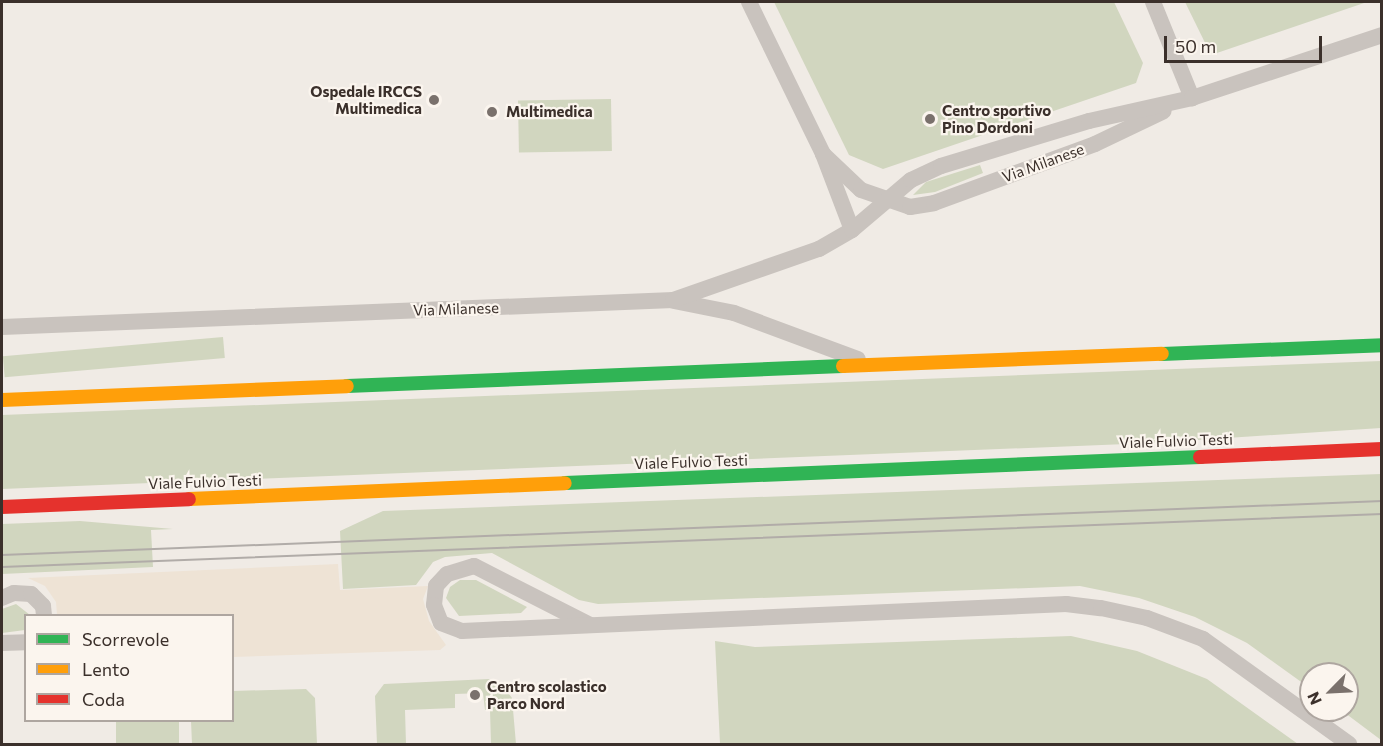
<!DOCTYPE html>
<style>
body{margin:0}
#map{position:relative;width:1383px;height:746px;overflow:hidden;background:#f0ebe5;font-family:Commissioner,sans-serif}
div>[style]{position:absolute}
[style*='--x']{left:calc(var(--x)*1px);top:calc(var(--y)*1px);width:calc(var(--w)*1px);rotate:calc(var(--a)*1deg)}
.green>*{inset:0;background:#d1d6bf;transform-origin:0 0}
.plaza>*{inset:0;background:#eee3d5}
.street>*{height:16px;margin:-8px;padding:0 8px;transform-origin:8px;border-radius:8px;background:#c9c3be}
.fast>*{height:14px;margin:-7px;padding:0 7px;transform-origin:7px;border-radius:7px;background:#30b455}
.slow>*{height:14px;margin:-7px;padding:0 7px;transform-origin:7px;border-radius:7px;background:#ff9f0a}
.jam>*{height:14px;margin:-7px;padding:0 7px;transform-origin:7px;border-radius:7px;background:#e5322d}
.tram>*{height:1.5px;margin:-0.75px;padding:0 0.75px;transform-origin:0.75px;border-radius:0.75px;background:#b1aca8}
.dots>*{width:16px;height:16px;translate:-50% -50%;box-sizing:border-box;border:3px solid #fbf5ee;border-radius:50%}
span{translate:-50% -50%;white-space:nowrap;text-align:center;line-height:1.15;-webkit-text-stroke:4.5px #fbf5ee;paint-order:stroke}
.poi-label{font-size:15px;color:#3b302b;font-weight:700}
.right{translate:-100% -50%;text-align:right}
.left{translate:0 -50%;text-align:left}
.street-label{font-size:15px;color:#3b302b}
.frame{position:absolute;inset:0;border:3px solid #3b302b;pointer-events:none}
.legend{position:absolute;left:24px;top:614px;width:210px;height:108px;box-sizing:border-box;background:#fbf5ee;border:2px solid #aea6a0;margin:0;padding:8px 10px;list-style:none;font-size:18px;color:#3b302b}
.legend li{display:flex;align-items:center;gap:12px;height:30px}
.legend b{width:30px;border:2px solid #aea6a0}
.north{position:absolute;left:1299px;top:662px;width:60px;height:60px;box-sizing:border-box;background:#fbf5ee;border:2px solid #aea6a0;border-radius:50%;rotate:246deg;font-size:16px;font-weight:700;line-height:24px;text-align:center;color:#3b302b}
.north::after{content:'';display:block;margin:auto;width:21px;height:27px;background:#7a716c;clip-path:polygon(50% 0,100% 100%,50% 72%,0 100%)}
.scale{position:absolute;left:1164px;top:36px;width:158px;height:27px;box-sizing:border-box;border:3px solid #3b302b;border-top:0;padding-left:8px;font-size:18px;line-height:21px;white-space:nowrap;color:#3b302b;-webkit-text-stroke:4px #fbf5ee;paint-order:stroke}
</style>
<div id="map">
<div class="green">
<i style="clip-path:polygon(774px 2px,1114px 2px,1143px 63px,1136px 83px,883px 169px,849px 155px)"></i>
<i style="clip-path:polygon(1185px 2px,1367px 2px,1211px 55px)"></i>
<i style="left:611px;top:99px;width:52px;height:93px;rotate:89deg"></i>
<i style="clip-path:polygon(980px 165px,983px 173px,935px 192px,913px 195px,926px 182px)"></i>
<i style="left:223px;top:337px;width:21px;height:221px;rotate:85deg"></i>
<i style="clip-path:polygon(1381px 361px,1381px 428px,1151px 443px,2px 489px,2px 415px)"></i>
<i style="clip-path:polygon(1381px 474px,1381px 740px,1341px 710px,1347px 710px,1347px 674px,1311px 674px,1311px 689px,1247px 643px,1195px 617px,1139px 598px,1080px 586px,598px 604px,579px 600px,492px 553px,445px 557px,433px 562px,416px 585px,343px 589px,340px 531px,383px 511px)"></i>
<i style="clip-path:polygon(80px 521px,173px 529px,151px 530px,153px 567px,2px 574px,2px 524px)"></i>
<i style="clip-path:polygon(476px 580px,527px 607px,521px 613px,459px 616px,446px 598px,450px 587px,460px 580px)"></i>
<i style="clip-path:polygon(16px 604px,30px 615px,26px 616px,25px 630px,2px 633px,2px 609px)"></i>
<i style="clip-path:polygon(1071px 636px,1137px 651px,1207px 679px,1298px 744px,720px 744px,715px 641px,755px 647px)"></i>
<i style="clip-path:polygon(489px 679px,503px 686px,512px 698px,516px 744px,491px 744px,490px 710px,485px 710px,483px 693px,455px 694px,455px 708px,405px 710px,406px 744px,377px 744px,375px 696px,384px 684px)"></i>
<i style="clip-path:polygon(306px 689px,315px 698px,317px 744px,192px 744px,191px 721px,232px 720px,233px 691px)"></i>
<i style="left:116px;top:721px;width:63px;height:23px"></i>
</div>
<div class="plaza">
<i style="clip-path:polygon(338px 564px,340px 590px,428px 586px,423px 599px,429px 621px,446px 645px,440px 650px,233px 657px,232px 616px,57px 615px,56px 602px,45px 586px,28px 578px)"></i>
</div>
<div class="street">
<i style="--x:749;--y:2;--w:169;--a:64"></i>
<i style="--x:823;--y:154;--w:81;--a:69.1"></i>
<i style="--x:1153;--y:2;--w:104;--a:67.9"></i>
<i style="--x:823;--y:154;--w:52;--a:43.5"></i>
<i style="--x:861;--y:190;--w:52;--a:19.1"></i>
<i style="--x:910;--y:207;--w:24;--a:-9"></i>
<i style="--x:934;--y:203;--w:171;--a:-20.1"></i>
<i style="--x:1095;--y:144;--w:76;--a:-25.6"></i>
<i style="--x:674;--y:301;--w:61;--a:11.3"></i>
<i style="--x:734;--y:313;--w:132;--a:20.4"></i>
<i style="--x:2;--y:327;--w:672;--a:-2.3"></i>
<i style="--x:673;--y:300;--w:155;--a:-19.3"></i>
<i style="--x:819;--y:249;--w:38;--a:-30"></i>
<i style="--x:852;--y:230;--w:77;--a:-40.3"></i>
<i style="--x:911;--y:180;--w:33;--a:-25"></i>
<i style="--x:941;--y:166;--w:155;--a:-16.9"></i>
<i style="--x:1089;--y:121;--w:106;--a:-12.6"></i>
<i style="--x:1192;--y:98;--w:200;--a:-18.3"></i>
<i style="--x:2;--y:598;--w:13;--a:-23"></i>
<i style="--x:14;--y:593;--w:17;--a:3"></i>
<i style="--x:31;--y:594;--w:17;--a:45"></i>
<i style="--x:43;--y:606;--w:10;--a:84"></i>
<i style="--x:590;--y:625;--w:130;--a:-153"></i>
<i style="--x:474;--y:566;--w:28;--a:163"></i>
<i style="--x:447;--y:574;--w:16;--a:133"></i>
<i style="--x:436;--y:586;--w:19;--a:96"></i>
<i style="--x:434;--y:605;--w:19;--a:69"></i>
<i style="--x:441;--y:623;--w:22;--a:21"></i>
<i style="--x:462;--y:631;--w:605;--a:-2.56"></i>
<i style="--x:1066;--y:604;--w:35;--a:7"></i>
<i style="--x:1101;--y:608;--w:47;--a:12.3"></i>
<i style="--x:1147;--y:618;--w:60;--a:20.6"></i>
<i style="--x:1203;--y:639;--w:180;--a:35.7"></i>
<i style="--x:2;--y:643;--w:24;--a:-2"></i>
</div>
<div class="fast">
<i style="--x:1162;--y:354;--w:220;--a:-2.3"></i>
<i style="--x:347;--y:386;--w:496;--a:-2.3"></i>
<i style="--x:565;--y:483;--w:636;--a:-2.34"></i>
</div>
<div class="slow">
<i style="--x:843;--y:366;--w:319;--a:-2.2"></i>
<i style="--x:2;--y:400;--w:345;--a:-2.3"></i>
<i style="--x:189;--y:499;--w:376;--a:-2.4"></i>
</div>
<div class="jam">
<i style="--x:1200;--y:457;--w:182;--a:-2.5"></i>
<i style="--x:2;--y:507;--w:187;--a:-2.4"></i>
</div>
<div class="tram">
<i style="--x:2;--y:555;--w:1381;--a:-2.24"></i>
<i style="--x:2;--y:567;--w:1381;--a:-2.2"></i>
</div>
<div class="dots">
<i style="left:434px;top:100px;background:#7a716c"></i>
<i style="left:492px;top:112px;background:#7a716c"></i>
<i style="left:930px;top:119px;background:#7a716c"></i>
<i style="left:475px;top:695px;background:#7a716c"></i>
</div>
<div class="poi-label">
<span class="right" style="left:422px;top:100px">Ospedale IRCCS<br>Multimedica</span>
<span class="left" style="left:942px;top:119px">Centro sportivo<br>Pino Dordoni</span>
<span class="left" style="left:506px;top:112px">Multimedica</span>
<span class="left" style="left:487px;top:695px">Centro scolastico<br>Parco Nord</span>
</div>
<div class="street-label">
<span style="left:1043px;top:163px;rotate:-20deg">Via Milanese</span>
<span style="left:456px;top:309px;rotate:-2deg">Via Milanese</span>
<span style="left:1176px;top:441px;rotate:-2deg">Viale Fulvio Testi</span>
<span style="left:691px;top:462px;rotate:-2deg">Viale Fulvio Testi</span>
<span style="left:205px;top:482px;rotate:-2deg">Viale Fulvio Testi</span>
</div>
<div class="frame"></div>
<ul class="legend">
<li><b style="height:8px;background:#30b455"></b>Scorrevole</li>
<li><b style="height:8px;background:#ff9f0a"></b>Lento</li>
<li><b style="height:8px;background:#e5322d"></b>Coda</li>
</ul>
<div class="north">N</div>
<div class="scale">50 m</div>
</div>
